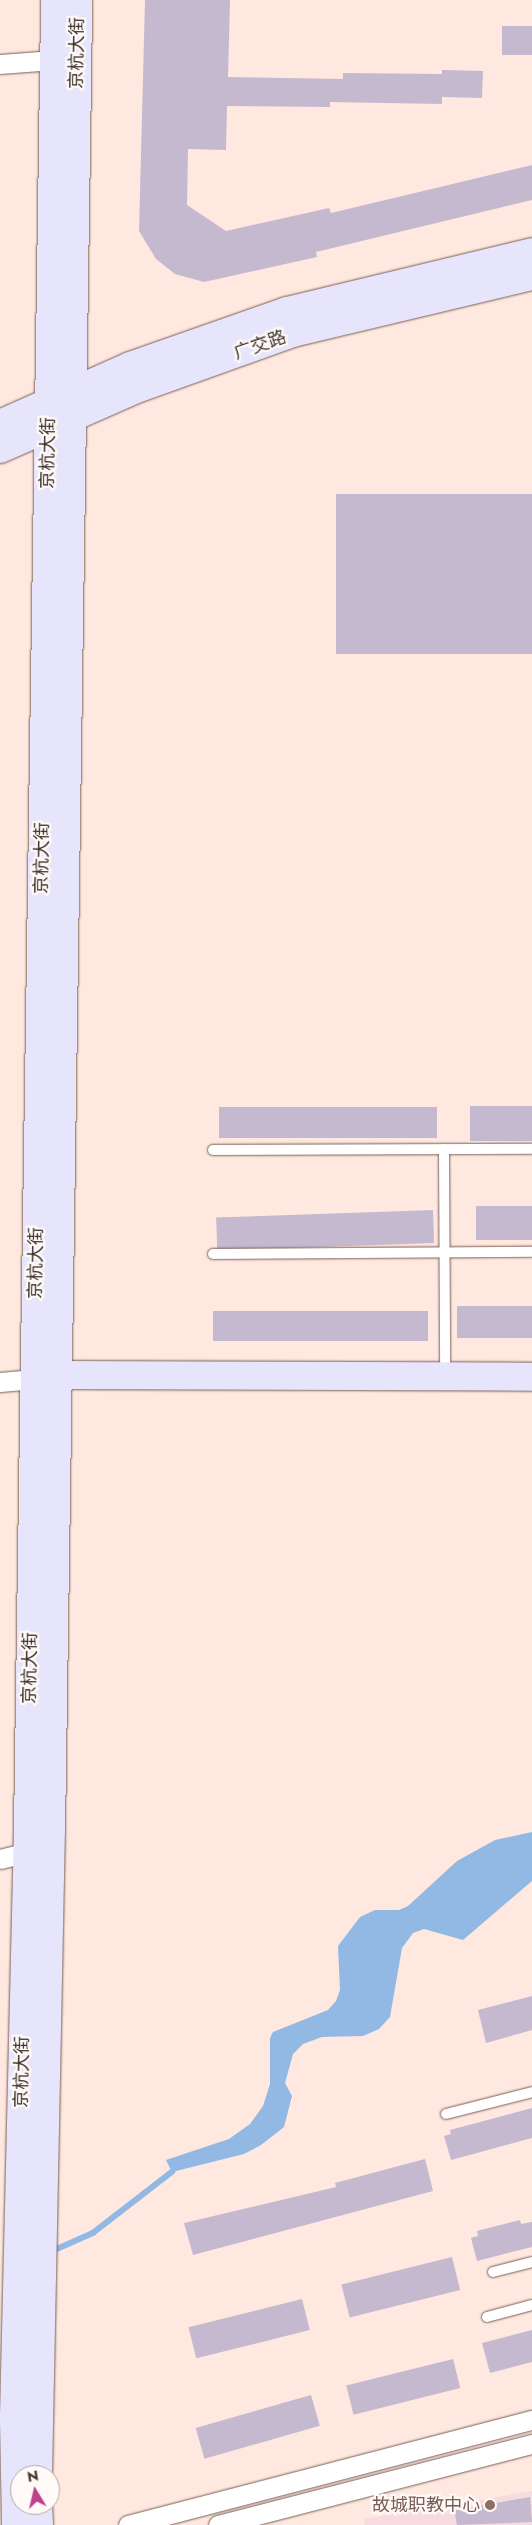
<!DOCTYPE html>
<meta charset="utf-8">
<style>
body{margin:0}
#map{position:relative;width:532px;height:2525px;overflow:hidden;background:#ffe8df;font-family:Jost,"Noto Sans SC",sans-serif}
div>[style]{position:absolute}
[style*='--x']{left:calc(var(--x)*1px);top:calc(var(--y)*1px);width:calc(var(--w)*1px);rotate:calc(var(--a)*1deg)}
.education>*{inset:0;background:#f6dce1}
.water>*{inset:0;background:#91b9e4}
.stream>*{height:5.5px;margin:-2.75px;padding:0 2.75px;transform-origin:2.75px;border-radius:2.75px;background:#91b9e4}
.building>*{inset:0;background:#c5b9d0;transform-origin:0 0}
.roads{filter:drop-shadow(0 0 1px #775f56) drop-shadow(0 0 1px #775f56)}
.lane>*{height:10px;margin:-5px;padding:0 5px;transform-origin:5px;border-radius:5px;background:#fff}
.street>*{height:19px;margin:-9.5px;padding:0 9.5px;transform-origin:9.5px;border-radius:9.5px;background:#fff}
.secondary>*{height:28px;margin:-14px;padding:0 14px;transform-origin:14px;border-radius:14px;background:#e6e5fb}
.dots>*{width:14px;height:14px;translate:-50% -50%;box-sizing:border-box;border:2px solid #fff9f7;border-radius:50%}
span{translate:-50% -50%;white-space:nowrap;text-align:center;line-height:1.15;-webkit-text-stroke:4.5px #fff9f7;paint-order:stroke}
.street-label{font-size:18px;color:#3e342f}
.education-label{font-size:18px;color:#785e54}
.right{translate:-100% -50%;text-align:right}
.north{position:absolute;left:10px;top:2465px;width:50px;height:50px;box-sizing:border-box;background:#fff9f7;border:1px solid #b2aaa7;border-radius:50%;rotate:351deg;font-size:14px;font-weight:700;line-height:20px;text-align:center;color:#3e342f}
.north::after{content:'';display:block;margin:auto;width:18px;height:22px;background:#bf408b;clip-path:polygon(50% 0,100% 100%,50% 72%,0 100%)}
</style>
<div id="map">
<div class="education">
<i style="clip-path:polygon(532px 2491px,532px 2525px,365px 2525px,364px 2519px)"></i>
</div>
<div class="water">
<i style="clip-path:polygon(532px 1832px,532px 1881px,463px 1940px,424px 1929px,413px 1933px,402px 1948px,390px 2017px,379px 2029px,363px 2036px,322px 2037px,303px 2044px,293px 2054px,285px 2083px,292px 2096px,284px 2127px,261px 2145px,244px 2154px,172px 2172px,166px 2160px,229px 2139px,250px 2124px,263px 2106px,270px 2084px,270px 2038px,273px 2032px,328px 2010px,336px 2001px,340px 1990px,338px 1946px,360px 1917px,375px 1910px,399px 1910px,408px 1906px,457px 1861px,495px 1840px)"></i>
</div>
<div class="stream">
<i style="--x:50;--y:2252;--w:47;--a:-23.8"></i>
<i style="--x:93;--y:2233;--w:100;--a:-37.7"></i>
</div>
<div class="building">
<i style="clip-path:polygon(145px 0,230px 0,228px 77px,343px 79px,343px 73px,442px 74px,442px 70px,483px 71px,482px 98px,442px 97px,442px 104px,330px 102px,330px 107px,227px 106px,226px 150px,188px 149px,187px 205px,226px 231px,329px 208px,331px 213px,532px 165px,532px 200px,316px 252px,317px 257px,204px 282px,175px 274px,156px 259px,139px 231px)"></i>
<i style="left:502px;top:26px;width:30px;height:29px"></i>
<i style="left:532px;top:494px;width:160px;height:196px;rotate:90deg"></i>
<i style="left:470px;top:1106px;width:62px;height:35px"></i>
<i style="left:437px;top:1107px;width:31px;height:218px;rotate:90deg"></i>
<i style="left:532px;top:1206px;width:34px;height:56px;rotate:90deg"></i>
<i style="left:433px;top:1210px;width:33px;height:217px;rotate:88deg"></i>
<i style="left:457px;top:1306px;width:75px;height:32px"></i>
<i style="left:428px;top:1311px;width:30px;height:215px;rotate:90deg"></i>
<i style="clip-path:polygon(532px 1996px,532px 2030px,486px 2043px,478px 2010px)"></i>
<i style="clip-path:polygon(532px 2108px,532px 2138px,451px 2160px,444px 2136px,451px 2134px,450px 2130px)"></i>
<i style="clip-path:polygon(425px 2159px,433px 2191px,193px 2255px,184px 2223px,336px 2187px,335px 2183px)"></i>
<i style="clip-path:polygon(520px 2220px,521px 2224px,532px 2222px,532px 2247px,477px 2261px,471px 2238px,478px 2236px,477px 2231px)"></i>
<i style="left:452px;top:2257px;width:34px;height:114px;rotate:76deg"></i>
<i style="left:302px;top:2299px;width:32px;height:117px;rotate:76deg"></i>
<i style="clip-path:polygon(532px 2330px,532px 2362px,490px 2373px,482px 2343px)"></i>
<i style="left:453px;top:2359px;width:30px;height:110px;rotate:76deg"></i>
<i style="left:311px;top:2395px;width:32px;height:120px;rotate:74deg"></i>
<i style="clip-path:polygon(530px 2497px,532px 2522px,457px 2525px,454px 2510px)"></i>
</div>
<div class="roads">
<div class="lane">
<i style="--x:444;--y:1149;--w:227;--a:89.7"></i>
<i style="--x:213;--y:1150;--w:319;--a:-0.2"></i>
<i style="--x:213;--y:1254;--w:319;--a:-0.4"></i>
<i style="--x:446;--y:2114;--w:89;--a:-14.3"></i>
<i style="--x:493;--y:2272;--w:40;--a:-14.4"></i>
<i style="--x:487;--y:2317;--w:47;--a:-14.9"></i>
</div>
<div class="street">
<i style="--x:0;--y:64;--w:54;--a:-4.2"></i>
<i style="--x:0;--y:1382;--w:34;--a:-5"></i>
<i style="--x:0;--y:1859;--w:29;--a:-14"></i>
<i style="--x:128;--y:2525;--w:417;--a:-14.6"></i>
<i style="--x:218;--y:2525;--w:324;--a:-14.5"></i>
</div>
<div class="secondary">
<i style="--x:0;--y:424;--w:142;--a:-24"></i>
<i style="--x:130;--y:366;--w:166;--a:-19.3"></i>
<i style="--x:287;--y:311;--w:252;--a:-13.5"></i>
<i style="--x:0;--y:449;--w:152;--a:-23.7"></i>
<i style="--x:139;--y:388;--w:164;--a:-19.7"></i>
<i style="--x:293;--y:333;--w:246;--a:-13.4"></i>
<i style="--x:57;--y:1375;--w:475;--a:0.2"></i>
<i style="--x:38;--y:2475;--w:645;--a:-88.85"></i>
<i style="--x:51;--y:1830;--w:1830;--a:-89.15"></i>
<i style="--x:38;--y:2505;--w:20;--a:87"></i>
<i style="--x:16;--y:2525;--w:109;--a:-91.1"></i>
<i style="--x:14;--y:2416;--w:586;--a:-88.63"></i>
<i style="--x:28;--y:1830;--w:1830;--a:-89.15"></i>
</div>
</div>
<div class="dots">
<i style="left:490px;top:2505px;background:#8d6e63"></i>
</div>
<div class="street-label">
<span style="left:77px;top:53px;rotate:-89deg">京杭大街</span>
<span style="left:260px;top:345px;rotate:-19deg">广交路</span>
<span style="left:48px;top:453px;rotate:-89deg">京杭大街</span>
<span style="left:42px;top:858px;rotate:-89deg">京杭大街</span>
<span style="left:36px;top:1263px;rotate:-89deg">京杭大街</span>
<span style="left:30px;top:1668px;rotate:-89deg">京杭大街</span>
<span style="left:22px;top:2072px;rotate:-89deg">京杭大街</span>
</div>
<div class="education-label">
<span class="right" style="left:480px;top:2505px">故城职教中心</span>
</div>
<div class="north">N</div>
</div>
